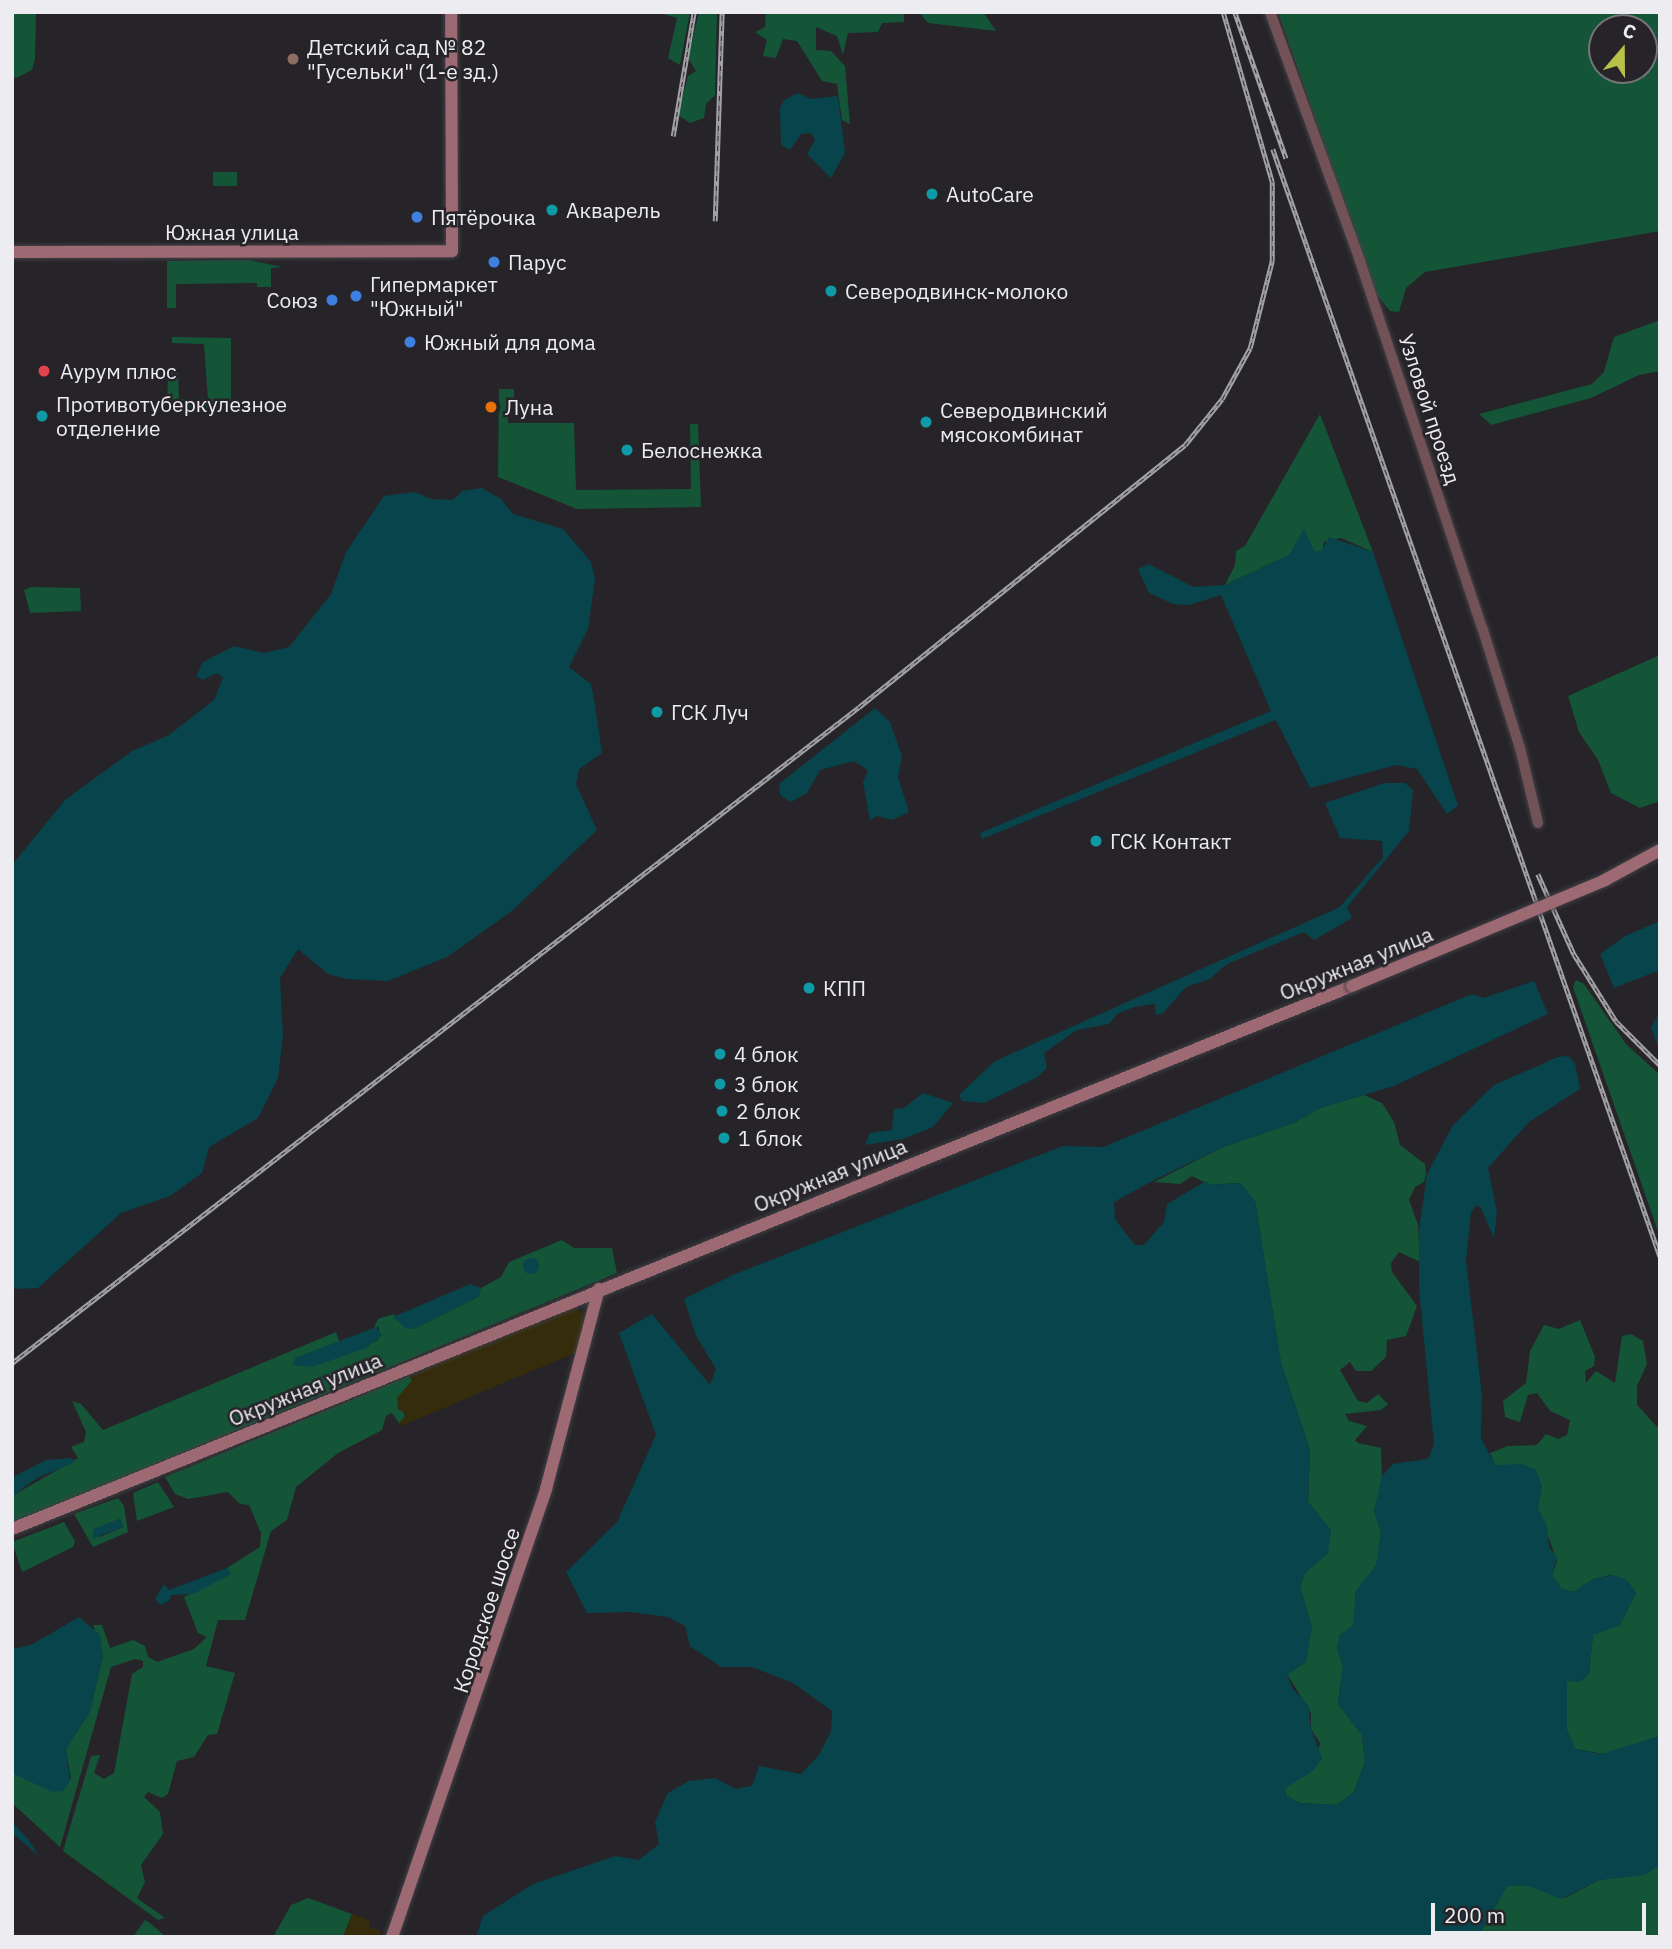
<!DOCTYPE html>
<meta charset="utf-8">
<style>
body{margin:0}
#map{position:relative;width:1672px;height:1949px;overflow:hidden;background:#262429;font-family:"IBM Plex Sans",sans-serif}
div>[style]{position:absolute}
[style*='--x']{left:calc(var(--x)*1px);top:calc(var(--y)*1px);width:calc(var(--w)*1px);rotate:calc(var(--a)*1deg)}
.green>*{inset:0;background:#145538;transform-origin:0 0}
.sand>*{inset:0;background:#342c0b}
.water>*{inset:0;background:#07444b}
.round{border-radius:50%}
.roads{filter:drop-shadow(0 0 2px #424045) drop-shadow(0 0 2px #424045)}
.tertiary>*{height:10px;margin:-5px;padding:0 5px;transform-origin:5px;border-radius:5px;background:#725257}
.secondary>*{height:12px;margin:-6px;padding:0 6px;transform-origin:6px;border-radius:6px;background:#9d6a73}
.rail>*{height:4.5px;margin-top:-2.25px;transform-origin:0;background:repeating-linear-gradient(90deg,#262429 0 5px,#a2a1a5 0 10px);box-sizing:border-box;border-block:2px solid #a2a1a5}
.bridges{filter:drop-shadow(0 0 2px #424045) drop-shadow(0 0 2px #424045)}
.secondary-bridge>*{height:12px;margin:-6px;padding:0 6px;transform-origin:6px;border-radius:6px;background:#9d6a73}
.dots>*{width:19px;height:19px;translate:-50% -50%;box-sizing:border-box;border:4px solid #262429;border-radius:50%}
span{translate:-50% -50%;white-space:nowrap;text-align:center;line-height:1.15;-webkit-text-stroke:5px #262429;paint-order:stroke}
.poi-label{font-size:21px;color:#edecf0}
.left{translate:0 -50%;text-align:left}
.right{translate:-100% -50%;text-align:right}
.street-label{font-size:21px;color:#edecf0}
.frame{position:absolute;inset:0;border:14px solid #edecf0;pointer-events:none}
.north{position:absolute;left:1588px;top:14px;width:70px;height:70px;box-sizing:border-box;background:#262429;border:2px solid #767479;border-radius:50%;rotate:20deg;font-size:19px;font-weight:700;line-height:28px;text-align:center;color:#edecf0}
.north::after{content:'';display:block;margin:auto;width:24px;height:32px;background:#b7c147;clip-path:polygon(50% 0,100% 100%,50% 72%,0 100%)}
.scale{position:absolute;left:1431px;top:1903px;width:215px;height:32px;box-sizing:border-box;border:4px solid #edecf0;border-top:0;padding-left:9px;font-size:21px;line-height:24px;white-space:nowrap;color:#edecf0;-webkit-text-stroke:5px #262429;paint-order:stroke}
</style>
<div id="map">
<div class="green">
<i style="clip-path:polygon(12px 12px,36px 12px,35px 59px,32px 70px,16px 78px,12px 77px)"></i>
<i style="clip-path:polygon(657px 12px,690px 12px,680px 65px,668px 58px,677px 18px)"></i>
<i style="clip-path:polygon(699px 12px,717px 12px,715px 95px,706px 104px,704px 118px,690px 123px,678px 115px,688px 76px,696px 71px,688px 58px)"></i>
<i style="clip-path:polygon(766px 12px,904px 12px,904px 22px,882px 23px,878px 32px,848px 33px,843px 55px,837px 36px,816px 27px,816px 50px,831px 51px,845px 66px,850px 124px,842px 120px,837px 84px,822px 81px,797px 41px,783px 39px,776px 58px,763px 56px,767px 40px,755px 32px,765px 27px)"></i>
<i style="clip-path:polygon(919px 12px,983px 12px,996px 31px,928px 23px)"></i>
<i style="clip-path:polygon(evenodd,1278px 12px,1660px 12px,1660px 231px,1425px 272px,1406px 288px,1399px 312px,1390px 311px,1375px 293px,1278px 12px,1602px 28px,1644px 28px,1644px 70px,1602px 70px,1602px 28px)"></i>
<i style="left:213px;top:172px;width:24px;height:14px"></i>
<i style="clip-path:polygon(248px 260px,283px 267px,271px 268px,271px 287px,257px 287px,257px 283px,176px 284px,176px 308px,167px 308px,167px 261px)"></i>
<i style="clip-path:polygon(1660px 320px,1660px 371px,1639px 375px,1591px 398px,1491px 425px,1479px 414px,1592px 384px,1604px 372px,1614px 337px)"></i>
<i style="clip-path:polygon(172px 337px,231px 338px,231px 410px,167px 409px,168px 373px,178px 373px,179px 399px,208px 399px,204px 344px,172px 343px)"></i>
<i style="clip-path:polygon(499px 389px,514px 389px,514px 404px,507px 404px,508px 423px,574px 423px,576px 490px,691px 489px,690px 424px,698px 424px,701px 507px,577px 509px,498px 477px)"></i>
<i style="clip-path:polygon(1320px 414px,1373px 552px,1341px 538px,1324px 542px,1322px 551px,1289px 555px,1225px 585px,1235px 565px,1236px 551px,1245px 546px)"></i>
<i style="clip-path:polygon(31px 587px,80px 588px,81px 611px,30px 613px,24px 590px)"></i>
<i style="clip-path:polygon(1660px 655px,1660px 801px,1640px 808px,1611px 793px,1598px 760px,1579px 732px,1568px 696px)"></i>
<i style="clip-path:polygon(1576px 980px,1584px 984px,1626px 1044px,1660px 1075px,1660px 1237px,1573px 987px)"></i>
<i style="clip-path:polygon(1364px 1095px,1382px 1103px,1394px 1122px,1400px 1145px,1425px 1164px,1426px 1173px,1424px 1182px,1415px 1187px,1409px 1200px,1418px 1225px,1420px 1262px,1399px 1252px,1391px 1263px,1392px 1272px,1417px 1306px,1406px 1336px,1387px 1340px,1386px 1357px,1371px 1371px,1356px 1371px,1350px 1362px,1340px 1370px,1358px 1401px,1367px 1403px,1378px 1394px,1388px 1404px,1381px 1410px,1345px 1414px,1349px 1421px,1367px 1426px,1355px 1440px,1358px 1443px,1381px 1448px,1382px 1483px,1374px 1511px,1381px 1532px,1376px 1567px,1356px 1591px,1354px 1625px,1340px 1635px,1337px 1648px,1343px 1666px,1338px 1704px,1362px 1735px,1365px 1761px,1354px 1792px,1337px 1805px,1300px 1803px,1287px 1796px,1284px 1788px,1314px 1770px,1320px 1743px,1311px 1729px,1311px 1713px,1287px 1674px,1306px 1661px,1312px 1627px,1300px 1587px,1305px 1573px,1327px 1553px,1331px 1531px,1308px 1502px,1310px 1450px,1281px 1363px,1255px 1201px,1235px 1183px,1210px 1185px,1192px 1176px,1180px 1184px,1154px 1182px,1223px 1147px,1294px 1123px,1320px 1108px)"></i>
<i style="clip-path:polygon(562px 1240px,574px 1248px,612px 1248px,617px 1273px,12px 1523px,12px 1496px,78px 1458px,71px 1447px,84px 1442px,86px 1432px,72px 1401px,81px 1404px,103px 1430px,336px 1332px,340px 1343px,304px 1357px,319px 1364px,378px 1340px,379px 1327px,374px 1328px,378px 1319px,394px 1314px,397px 1321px,414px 1329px,478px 1297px,481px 1288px,501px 1277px,509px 1262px)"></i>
<i style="clip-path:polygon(1580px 1320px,1595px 1357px,1594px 1366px,1585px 1371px,1586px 1383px,1596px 1371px,1615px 1383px,1622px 1336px,1631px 1334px,1643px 1341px,1647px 1364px,1637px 1386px,1637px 1405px,1660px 1430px,1660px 1736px,1604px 1754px,1575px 1749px,1567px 1730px,1565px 1686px,1567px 1680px,1581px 1681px,1589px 1674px,1593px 1634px,1620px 1625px,1636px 1593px,1628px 1582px,1610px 1575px,1593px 1579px,1574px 1592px,1562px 1589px,1552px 1576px,1557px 1561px,1538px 1508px,1541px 1489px,1536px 1470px,1495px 1465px,1490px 1453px,1508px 1446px,1537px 1445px,1546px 1434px,1558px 1439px,1567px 1435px,1570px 1420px,1550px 1411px,1537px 1393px,1528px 1395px,1520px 1422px,1505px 1417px,1503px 1401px,1526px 1383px,1530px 1351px,1544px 1325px,1559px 1329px)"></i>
<i style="clip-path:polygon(409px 1376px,412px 1381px,397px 1398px,406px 1418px,399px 1423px,392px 1413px,386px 1416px,382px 1430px,338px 1453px,296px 1487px,287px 1520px,271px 1531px,245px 1620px,218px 1620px,206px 1666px,235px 1673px,217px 1734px,208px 1735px,194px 1757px,177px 1761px,168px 1794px,162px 1798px,148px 1792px,144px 1797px,160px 1812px,163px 1834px,141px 1865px,145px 1882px,137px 1898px,165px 1918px,158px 1920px,63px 1851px,91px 1756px,100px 1755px,94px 1773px,104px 1779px,114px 1773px,132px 1674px,143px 1667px,143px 1661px,135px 1659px,111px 1667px,60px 1847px,12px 1803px,12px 1773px,23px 1775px,50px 1791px,71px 1779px,66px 1749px,90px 1711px,103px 1656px,93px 1625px,102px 1625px,110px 1648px,133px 1640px,145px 1646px,148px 1657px,157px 1662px,194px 1649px,207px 1637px,198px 1633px,184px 1597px,231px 1574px,227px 1568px,260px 1547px,261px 1533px,249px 1505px,240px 1504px,228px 1492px,188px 1499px,175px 1494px,165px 1477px)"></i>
<i style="clip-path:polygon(158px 1482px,174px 1507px,137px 1521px,133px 1493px)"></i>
<i style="clip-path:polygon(evenodd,118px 1498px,124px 1506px,128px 1532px,93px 1547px,74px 1514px,118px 1498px,120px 1519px,123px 1527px,100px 1537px,94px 1529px,120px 1519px)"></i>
<i style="clip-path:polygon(64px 1522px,75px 1541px,73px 1547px,22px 1572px,12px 1542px)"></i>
<i style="clip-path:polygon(1660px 1865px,1660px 1937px,1478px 1937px,1507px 1886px,1529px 1886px,1565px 1898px,1599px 1880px,1640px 1875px)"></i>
<i style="clip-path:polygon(308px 1898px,352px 1914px,343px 1937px,273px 1937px,291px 1905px)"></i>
<i style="clip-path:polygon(145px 1920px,150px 1923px,166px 1937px,133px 1937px)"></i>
</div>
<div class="sand">
<i style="clip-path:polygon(573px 1308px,581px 1311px,586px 1320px,578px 1357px,575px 1353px,401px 1426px,399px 1423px,407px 1414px,398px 1409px,397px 1398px,412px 1381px,409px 1376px)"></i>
<i style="clip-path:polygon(352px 1914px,369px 1920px,370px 1928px,380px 1930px,381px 1937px,343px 1937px)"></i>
</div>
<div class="water">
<i style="clip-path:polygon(798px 93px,811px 99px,838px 96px,845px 153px,831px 178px,807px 154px,815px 140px,811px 133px,801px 134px,790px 150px,781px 145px,780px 108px,784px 100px)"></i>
<i style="clip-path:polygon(482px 488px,501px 499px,513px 514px,563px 529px,591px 562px,595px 579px,588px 629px,569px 667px,591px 684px,594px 699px,602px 753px,579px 769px,576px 784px,597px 830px,513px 910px,447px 957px,388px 981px,347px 979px,328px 974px,298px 949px,280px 978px,283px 1035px,278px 1078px,258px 1118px,209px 1147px,202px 1173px,170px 1196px,121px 1213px,38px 1288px,12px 1289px,12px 865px,65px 800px,132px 751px,169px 735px,214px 700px,223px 678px,217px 673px,203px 680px,196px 676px,203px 662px,234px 646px,264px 653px,289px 647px,331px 594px,346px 552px,384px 496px,415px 492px,431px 499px,453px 500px,462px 491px)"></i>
<i style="clip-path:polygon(1304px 529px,1315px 552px,1322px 550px,1329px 537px,1373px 552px,1458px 806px,1447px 814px,1417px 769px,1396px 765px,1310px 788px,1276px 720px,982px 839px,980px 833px,1271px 711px,1221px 595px,1189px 605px,1173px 604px,1149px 593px,1138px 569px,1149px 564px,1193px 587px,1225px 585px,1289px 555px)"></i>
<i style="clip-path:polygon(875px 708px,890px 722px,902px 756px,898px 777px,909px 812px,892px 820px,877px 816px,870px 820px,863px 782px,868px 770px,854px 761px,820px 770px,807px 793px,791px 802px,780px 795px,779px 784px)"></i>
<i style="clip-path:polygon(1385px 783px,1405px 783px,1413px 790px,1409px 831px,1347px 907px,1352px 918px,1314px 940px,1304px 932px,1227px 964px,1210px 979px,1186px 987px,1163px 1013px,1156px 1015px,1155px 1004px,1134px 1007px,1117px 1014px,1109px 1024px,1077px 1030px,1044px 1053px,1047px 1068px,1036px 1078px,984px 1103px,962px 1101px,959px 1095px,995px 1061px,1340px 907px,1383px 857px,1382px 841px,1340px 838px,1325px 803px)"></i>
<i style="clip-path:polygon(1660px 921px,1660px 970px,1614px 988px,1600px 954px,1625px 936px)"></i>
<i style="clip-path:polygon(1534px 981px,1548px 1014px,1394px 1086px,1320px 1108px,1294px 1123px,1223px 1147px,1156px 1179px,1114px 1202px,1115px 1219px,1135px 1245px,1144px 1245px,1164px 1222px,1167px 1204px,1206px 1181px,1210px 1185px,1241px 1183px,1255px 1201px,1281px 1363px,1310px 1450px,1308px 1502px,1331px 1530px,1328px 1553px,1305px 1573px,1300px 1587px,1312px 1627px,1306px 1662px,1287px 1675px,1292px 1688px,1308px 1705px,1311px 1729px,1322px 1758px,1314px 1770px,1284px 1789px,1287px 1796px,1300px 1803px,1337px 1805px,1354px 1792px,1365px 1761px,1362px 1735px,1338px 1704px,1343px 1666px,1337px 1648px,1340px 1635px,1353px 1625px,1356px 1591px,1376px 1565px,1381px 1532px,1374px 1511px,1382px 1476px,1393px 1464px,1428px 1459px,1434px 1444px,1419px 1288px,1419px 1230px,1427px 1174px,1453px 1125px,1494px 1085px,1558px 1057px,1568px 1056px,1575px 1063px,1580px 1089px,1529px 1122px,1488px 1168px,1497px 1212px,1494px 1238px,1481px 1208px,1477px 1205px,1471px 1212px,1466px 1261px,1482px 1395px,1481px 1438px,1495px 1465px,1522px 1464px,1536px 1470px,1542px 1486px,1538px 1508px,1547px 1526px,1549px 1547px,1557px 1557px,1552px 1576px,1562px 1589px,1574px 1592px,1593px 1579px,1613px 1575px,1625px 1579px,1636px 1593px,1620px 1625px,1593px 1635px,1589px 1674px,1578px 1682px,1567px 1681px,1567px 1730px,1575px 1749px,1601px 1754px,1660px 1736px,1660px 1865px,1645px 1875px,1599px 1880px,1561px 1899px,1529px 1886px,1507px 1886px,1478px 1937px,476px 1937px,483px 1916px,533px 1884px,615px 1856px,639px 1860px,659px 1844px,655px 1822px,668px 1793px,689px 1781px,715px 1778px,735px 1789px,752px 1786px,759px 1766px,801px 1774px,819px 1755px,831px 1731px,832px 1711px,793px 1683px,752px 1667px,721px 1667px,690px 1646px,685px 1626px,668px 1617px,631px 1612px,587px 1613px,566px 1572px,617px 1522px,656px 1435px,619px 1333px,652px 1314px,710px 1385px,716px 1369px,696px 1336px,684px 1299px,735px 1274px,1063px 1146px,1103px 1147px,1472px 994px,1483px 998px)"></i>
<i style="clip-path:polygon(1660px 1011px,1660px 1051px,1651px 1028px)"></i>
<i style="clip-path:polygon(923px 1093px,953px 1103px,933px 1127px,903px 1139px,865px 1145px,870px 1133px,892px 1130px,894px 1109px,904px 1108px)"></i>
<i class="round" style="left:523px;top:1258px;width:16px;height:16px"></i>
<i style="clip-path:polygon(470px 1284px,481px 1288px,478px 1297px,414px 1329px,405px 1328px,393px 1317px)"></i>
<i style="clip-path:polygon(376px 1327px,382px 1335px,366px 1348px,312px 1367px,293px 1365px,295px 1358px)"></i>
<i style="clip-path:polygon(72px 1458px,75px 1462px,37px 1478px,12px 1496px,13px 1477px,46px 1460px)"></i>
<i style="clip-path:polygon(120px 1519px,123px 1527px,92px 1539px,94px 1529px)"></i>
<i style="clip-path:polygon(227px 1568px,231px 1574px,193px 1594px,171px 1595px,169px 1601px,160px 1605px,155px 1599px,164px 1584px,169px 1590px)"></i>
<i style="clip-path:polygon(79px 1617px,100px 1635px,103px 1656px,90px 1711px,66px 1749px,70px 1781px,63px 1791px,52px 1792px,12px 1773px,12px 1649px,31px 1645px)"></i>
<i style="clip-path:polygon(12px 1822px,28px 1839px,39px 1856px,12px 1833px)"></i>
</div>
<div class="roads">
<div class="tertiary">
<i style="--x:1270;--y:12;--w:265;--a:70.1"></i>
<i style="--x:1360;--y:261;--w:386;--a:71.6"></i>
<i style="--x:1482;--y:627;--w:127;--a:72.6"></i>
<i style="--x:1520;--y:748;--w:77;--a:76.5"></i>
</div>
<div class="secondary">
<i style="--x:12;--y:252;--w:440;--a:-0.1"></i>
<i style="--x:452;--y:251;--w:239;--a:-90.2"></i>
<i style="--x:12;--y:1529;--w:1446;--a:-22.06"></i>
<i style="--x:392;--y:1937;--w:474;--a:-71"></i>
<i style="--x:546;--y:1489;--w:207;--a:-75.2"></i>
</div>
</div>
<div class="rail">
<i style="--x:1235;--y:12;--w:155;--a:70.7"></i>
<i style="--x:673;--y:136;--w:126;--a:-80.4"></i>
<i style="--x:1273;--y:149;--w:1173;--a:70.73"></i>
<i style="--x:715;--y:221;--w:209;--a:-88.1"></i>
<i style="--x:1538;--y:874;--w:88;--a:65.8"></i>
<i style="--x:1574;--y:954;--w:79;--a:57.9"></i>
<i style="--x:1616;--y:1021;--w:62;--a:45"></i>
<i style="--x:12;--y:1363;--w:1071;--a:-37.76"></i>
<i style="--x:859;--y:707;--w:418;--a:-38.8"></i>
<i style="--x:1185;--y:445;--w:59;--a:-51.2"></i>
<i style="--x:1222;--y:399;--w:58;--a:-61.2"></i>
<i style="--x:1250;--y:348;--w:90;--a:-75.8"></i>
<i style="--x:1272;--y:261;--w:79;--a:-90"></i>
<i style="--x:1272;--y:182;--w:177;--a:-106.1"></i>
</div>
<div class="bridges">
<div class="secondary-bridge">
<i style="--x:1352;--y:986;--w:274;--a:-22.7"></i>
<i style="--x:1605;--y:880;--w:63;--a:-28.6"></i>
</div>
</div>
<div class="dots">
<i style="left:293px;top:59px;background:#8d6e63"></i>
<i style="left:932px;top:194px;background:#0f9aa8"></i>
<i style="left:552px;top:210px;background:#0f9aa8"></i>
<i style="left:417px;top:217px;background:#3f7fe0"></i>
<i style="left:494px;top:262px;background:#3f7fe0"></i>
<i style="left:831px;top:291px;background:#0f9aa8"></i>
<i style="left:356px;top:296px;background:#3f7fe0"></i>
<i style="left:332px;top:300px;background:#3f7fe0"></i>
<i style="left:410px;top:342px;background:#3f7fe0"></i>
<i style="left:44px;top:371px;background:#e0444e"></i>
<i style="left:491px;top:407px;background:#e8710a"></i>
<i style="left:42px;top:416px;background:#0f9aa8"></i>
<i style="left:926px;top:422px;background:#0f9aa8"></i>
<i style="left:627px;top:450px;background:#0f9aa8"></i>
<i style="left:657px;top:712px;background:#0f9aa8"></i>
<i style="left:1096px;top:841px;background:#0f9aa8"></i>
<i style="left:809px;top:988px;background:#0f9aa8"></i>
<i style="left:720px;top:1054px;background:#0f9aa8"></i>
<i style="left:720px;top:1084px;background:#0f9aa8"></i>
<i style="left:722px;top:1111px;background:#0f9aa8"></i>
<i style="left:724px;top:1138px;background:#0f9aa8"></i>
</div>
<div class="poi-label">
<span class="left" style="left:307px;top:59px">Детский сад № 82<br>"Гусельки" (1-е зд.)</span>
<span class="left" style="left:946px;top:194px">AutoCare</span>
<span class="left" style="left:566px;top:210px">Акварель</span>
<span class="left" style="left:431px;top:217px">Пятёрочка</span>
<span class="left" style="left:508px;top:262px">Парус</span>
<span class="left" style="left:370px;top:296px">Гипермаркет<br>"Южный"</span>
<span class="left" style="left:845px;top:291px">Северодвинск-молоко</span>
<span class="right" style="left:318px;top:300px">Союз</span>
<span class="left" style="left:424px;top:342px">Южный для дома</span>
<span class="left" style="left:60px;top:371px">Аурум плюс</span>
<span class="left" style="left:56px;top:416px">Противотуберкулезное<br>отделение</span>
<span class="left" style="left:505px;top:407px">Луна</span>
<span class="left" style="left:940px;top:422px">Северодвинский<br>мясокомбинат</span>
<span class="left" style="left:641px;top:450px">Белоснежка</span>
<span class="left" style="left:671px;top:712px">ГСК Луч</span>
<span class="left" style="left:1110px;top:841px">ГСК Контакт</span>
<span class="left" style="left:823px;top:988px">КПП</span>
<span class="left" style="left:734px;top:1054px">4 блок</span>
<span class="left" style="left:734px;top:1084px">3 блок</span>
<span class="left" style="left:736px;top:1111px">2 блок</span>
<span class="left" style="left:738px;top:1138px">1 блок</span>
</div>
<div class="street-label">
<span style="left:232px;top:232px">Южная улица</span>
<span style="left:1430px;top:409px;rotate:72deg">Узловой проезд</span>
<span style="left:1356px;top:963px;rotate:-22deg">Окружная улица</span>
<span style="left:830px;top:1175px;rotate:-22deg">Окружная улица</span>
<span style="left:305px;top:1389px;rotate:-22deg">Окружная улица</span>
<span style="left:486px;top:1610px;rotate:-72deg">Кородское шоссе</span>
</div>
<div class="frame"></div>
<div class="north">С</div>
<div class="scale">200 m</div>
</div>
